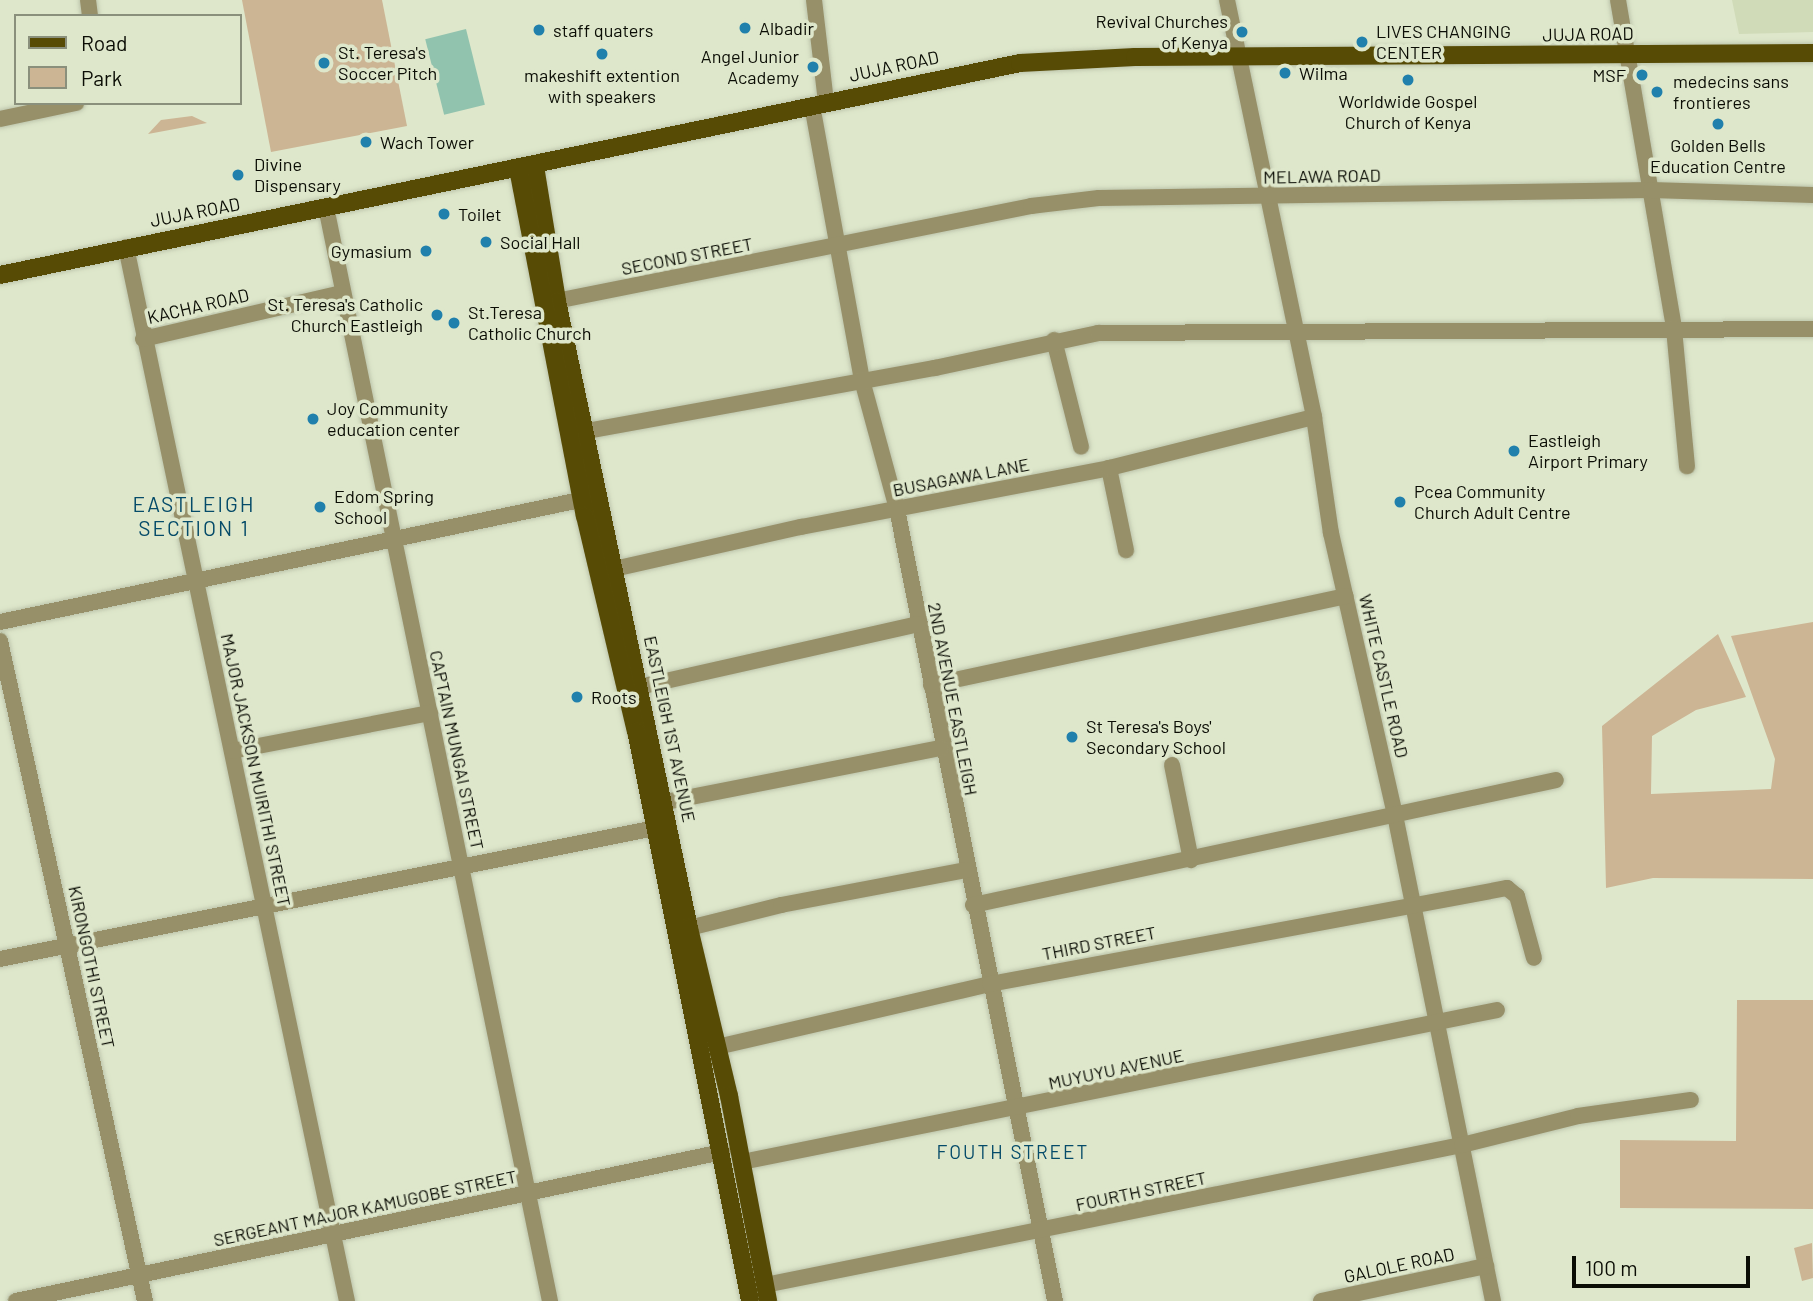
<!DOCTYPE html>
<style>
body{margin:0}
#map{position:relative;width:1813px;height:1301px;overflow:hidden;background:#dee7cb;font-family:Barlow,sans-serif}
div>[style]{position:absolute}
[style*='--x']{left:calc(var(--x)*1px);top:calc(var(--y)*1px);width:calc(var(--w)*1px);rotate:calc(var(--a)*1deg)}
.built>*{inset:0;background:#d0dbb8}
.green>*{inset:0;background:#ccb594}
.water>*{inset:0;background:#91c3ae;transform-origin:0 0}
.roads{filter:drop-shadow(0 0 2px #bcc4ab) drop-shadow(0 0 2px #bcc4ab)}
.minor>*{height:16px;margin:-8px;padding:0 8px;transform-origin:8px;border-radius:8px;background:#979069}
.major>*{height:18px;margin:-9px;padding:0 9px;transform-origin:9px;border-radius:9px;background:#574b05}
.dots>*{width:19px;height:19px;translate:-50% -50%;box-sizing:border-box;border:4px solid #dee7cb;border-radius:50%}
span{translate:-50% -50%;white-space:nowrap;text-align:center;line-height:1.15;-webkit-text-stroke:7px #dee7cb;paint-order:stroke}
.poi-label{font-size:18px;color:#0b0d05}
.right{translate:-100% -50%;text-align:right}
.left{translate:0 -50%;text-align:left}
.street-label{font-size:18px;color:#0b0d05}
.neighbourhood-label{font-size:19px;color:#054b69;letter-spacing:2px}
.quarter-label{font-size:21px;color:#054b69;letter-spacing:2px}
.legend{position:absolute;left:14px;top:14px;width:228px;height:91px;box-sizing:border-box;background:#dee7cb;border:2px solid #8a907c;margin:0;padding:9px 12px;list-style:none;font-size:21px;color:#0b0d05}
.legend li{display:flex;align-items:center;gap:14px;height:35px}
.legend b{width:35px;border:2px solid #8a907c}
.scale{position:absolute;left:1572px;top:1256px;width:178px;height:32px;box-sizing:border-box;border:4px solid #0b0d05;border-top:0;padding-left:9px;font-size:21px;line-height:24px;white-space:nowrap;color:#0b0d05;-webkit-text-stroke:5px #dee7cb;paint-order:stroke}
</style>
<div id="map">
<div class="built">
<i style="clip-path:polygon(1732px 0,1813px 0,1813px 32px,1739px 34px)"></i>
</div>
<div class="green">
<i style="clip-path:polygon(242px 0,382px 0,407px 126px,271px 152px)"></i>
<i style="clip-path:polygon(192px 116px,207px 123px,148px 134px,161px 120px)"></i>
<i style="clip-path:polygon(1813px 622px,1813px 879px,1653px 878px,1606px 888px,1602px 726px,1718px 634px,1746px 697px,1696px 710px,1652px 736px,1651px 794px,1771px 789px,1775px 759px,1731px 636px)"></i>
<i style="clip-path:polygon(1737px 1000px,1813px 1000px,1813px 1209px,1620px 1208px,1620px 1140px,1736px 1141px)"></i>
<i style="clip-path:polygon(1812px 1243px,1813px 1278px,1802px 1281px,1794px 1248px)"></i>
</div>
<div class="water">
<i style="left:466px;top:29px;width:78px;height:42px;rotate:76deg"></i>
</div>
<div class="roads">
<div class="minor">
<i style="--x:88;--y:0;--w:16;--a:83"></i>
<i style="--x:814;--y:0;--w:103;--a:83.3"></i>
<i style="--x:1227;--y:0;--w:426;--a:78.2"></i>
<i style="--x:1314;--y:417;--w:117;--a:81.7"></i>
<i style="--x:1331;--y:533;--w:289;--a:77.2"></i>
<i style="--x:1395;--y:815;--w:496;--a:78.6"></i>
<i style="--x:1618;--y:0;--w:334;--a:80.3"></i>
<i style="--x:1674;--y:329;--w:138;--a:84.6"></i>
<i style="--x:812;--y:105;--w:280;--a:79.7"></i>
<i style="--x:862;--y:380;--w:134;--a:74.8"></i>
<i style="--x:897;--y:509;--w:808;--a:78.72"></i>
<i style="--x:0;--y:119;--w:78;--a:-11.9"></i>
<i style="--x:326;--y:207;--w:1117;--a:78.43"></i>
<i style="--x:126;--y:247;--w:1077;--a:78.16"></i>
<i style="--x:546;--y:303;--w:495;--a:-11.3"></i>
<i style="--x:1031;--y:206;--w:68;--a:-6.7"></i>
<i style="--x:1099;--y:198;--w:552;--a:-0.83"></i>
<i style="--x:1651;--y:190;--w:162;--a:1.8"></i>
<i style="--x:143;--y:339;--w:205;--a:-13"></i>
<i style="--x:1054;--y:340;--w:110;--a:75.8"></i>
<i style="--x:587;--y:431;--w:354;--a:-10.3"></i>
<i style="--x:935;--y:368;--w:167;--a:-12.1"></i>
<i style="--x:1098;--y:333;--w:715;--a:-0.32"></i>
<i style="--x:1109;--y:468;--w:84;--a:78.3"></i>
<i style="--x:614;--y:569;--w:192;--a:-12.7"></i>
<i style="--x:801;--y:527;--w:314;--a:-10.8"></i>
<i style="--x:1109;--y:468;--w:211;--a:-14"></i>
<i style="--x:0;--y:622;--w:607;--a:-11.88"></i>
<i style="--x:0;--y:641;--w:676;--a:77.61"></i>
<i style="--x:931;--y:685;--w:424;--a:-12.1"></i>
<i style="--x:639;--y:687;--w:286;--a:-12.7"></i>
<i style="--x:232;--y:751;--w:202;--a:-10.9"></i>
<i style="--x:1172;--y:765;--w:97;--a:78.7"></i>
<i style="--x:665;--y:802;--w:281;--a:-11.1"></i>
<i style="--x:973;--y:905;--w:596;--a:-12.1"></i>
<i style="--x:689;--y:928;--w:95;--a:-14"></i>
<i style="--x:781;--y:905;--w:189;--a:-10.7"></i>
<i style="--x:0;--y:959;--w:668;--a:-11.31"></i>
<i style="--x:717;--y:1047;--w:280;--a:-13"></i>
<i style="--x:990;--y:984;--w:526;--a:-10.52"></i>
<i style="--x:1507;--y:888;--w:13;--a:39"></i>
<i style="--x:1517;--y:896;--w:64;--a:74.7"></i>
<i style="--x:742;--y:1162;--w:770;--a:-11.38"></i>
<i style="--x:765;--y:1285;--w:711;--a:-11.36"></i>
<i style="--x:1462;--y:1145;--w:120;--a:-14"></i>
<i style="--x:1578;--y:1116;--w:114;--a:-8.1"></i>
<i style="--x:16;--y:1301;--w:722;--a:-11.92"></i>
<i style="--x:1321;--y:1301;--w:169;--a:-12"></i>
</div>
<div class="major">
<i style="--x:535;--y:166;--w:137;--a:80.7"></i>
<i style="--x:557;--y:301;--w:641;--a:78.11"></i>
<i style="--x:689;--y:928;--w:173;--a:76.6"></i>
<i style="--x:729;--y:1096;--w:209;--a:79.2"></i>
<i style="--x:518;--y:169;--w:353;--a:79.1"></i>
<i style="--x:585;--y:516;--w:221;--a:76.7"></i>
<i style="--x:636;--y:731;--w:581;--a:78.69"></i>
<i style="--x:0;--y:275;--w:1042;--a:-11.74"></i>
<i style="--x:1020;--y:63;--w:115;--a:-3"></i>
<i style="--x:1135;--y:57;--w:678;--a:-0.34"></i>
</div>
</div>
<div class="dots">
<i style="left:745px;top:28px;background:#2080ac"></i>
<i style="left:539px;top:30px;background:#2080ac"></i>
<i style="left:1242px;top:32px;background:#2080ac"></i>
<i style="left:1362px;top:42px;background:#2080ac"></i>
<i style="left:602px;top:54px;background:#2080ac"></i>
<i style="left:324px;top:63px;background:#2080ac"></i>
<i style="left:813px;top:67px;background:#2080ac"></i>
<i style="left:1285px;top:73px;background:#2080ac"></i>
<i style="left:1642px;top:75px;background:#2080ac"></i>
<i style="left:1408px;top:80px;background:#2080ac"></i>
<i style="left:1657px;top:92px;background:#2080ac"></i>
<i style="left:1718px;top:124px;background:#2080ac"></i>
<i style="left:366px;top:142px;background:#2080ac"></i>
<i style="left:238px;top:175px;background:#2080ac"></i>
<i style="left:444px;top:214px;background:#2080ac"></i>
<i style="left:486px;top:242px;background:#2080ac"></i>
<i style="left:426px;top:251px;background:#2080ac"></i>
<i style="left:437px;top:315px;background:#2080ac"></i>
<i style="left:454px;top:323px;background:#2080ac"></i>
<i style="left:313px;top:419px;background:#2080ac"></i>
<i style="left:1514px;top:451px;background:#2080ac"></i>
<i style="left:1400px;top:502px;background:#2080ac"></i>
<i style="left:320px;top:507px;background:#2080ac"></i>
<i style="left:577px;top:697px;background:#2080ac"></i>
<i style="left:1072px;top:737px;background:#2080ac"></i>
</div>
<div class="poi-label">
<span class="right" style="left:1228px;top:32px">Revival Churches<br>of Kenya</span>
<span class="left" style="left:759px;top:28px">Albadir</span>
<span class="left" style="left:553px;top:30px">staff quaters</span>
<span class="left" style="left:1376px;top:42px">LIVES CHANGING<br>CENTER</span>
<span class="left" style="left:338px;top:63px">St. Teresa's<br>Soccer Pitch</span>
<span class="right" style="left:799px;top:67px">Angel Junior<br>Academy</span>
<span class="left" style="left:1299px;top:73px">Wilma</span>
<span class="right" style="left:1626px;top:75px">MSF</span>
<span style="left:602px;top:86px">makeshift extention<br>with speakers</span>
<span class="left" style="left:1673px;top:92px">medecins sans<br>frontieres</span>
<span style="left:1408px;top:112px">Worldwide Gospel<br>Church of Kenya</span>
<span class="left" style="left:380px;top:142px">Wach Tower</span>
<span style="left:1718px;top:156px">Golden Bells<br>Education Centre</span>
<span class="left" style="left:254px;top:175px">Divine<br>Dispensary</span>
<span class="left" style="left:458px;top:214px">Toilet</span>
<span class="left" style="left:500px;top:242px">Social Hall</span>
<span class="right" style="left:412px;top:251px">Gymasium</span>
<span class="right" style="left:423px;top:315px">St. Teresa's Catholic<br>Church Eastleigh</span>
<span class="left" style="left:468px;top:323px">St.Teresa<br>Catholic Church</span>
<span class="left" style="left:327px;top:419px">Joy Community<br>education center</span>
<span class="left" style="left:1528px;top:451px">Eastleigh<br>Airport Primary</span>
<span class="left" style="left:1414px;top:502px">Pcea Community<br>Church Adult Centre</span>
<span class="left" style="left:334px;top:507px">Edom Spring<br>School</span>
<span class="left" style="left:591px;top:697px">Roots</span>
<span class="left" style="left:1086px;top:737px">St Teresa's Boys'<br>Secondary School</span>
</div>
<div class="street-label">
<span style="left:1588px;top:34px;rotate:-1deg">JUJA ROAD</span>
<span style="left:894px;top:66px;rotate:-12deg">JUJA ROAD</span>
<span style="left:1322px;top:176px;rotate:-1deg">MELAWA ROAD</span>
<span style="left:195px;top:212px;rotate:-11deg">JUJA ROAD</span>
<span style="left:687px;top:256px;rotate:-11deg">SECOND STREET</span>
<span style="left:198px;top:306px;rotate:-13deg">KACHA ROAD</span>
<span style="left:961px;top:477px;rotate:-11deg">BUSAGAWA LANE</span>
<span style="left:1384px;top:676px;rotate:77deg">WHITE CASTLE ROAD</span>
<span style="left:953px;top:699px;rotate:79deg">2ND AVENUE EASTLEIGH</span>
<span style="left:670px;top:729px;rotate:78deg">EASTLEIGH 1ST AVENUE</span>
<span style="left:457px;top:750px;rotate:78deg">CAPTAIN MUNGAI STREET</span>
<span style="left:256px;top:770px;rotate:78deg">MAJOR JACKSON MUIRITHI STREET</span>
<span style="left:1099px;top:943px;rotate:-11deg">THIRD STREET</span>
<span style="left:92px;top:967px;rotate:78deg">KIRONGOTHI STREET</span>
<span style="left:1116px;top:1069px;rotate:-12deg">MUYUYU AVENUE</span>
<span style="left:1141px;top:1191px;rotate:-12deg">FOURTH STREET</span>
<span style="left:365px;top:1208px;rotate:-12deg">SERGEANT MAJOR KAMUGOBE STREET</span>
<span style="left:1399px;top:1265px;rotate:-12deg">GALOLE ROAD</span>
</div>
<div class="neighbourhood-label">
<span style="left:1013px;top:1152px">FOUTH STREET</span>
</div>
<div class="quarter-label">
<span style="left:194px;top:516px">EASTLEIGH<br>SECTION 1</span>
</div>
<ul class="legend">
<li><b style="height:9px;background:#574b05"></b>Road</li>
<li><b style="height:19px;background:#ccb594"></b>Park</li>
</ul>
<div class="scale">100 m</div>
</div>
